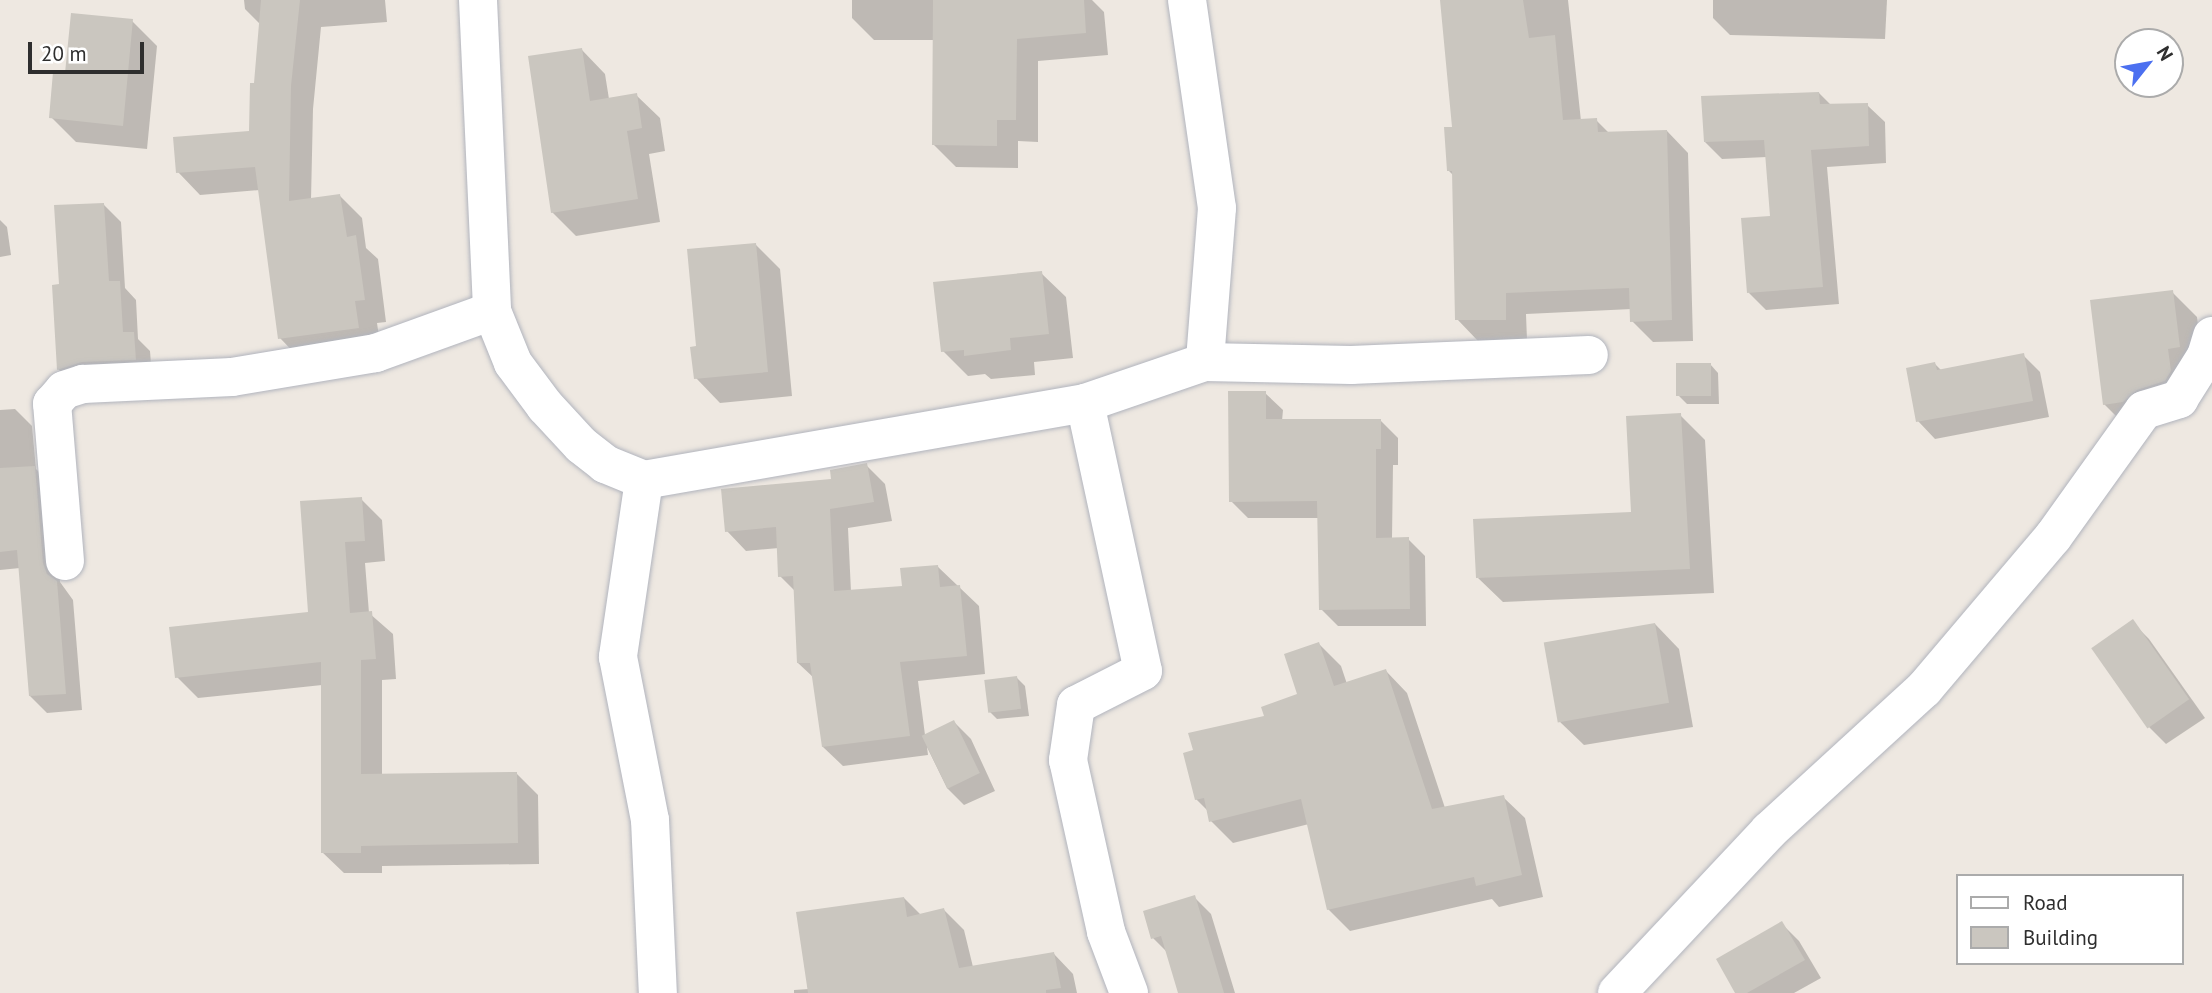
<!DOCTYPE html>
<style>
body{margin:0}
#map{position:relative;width:2212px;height:993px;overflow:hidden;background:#eee8e1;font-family:"PT Sans",sans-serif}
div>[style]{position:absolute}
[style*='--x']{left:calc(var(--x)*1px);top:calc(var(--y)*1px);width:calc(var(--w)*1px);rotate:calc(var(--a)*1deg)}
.shadow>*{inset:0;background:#0003}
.building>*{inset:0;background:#cac6bf;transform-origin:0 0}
.roads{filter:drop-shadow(0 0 2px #b1b4bd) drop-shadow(0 0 2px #b1b4bd)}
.minor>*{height:38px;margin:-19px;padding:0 19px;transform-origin:19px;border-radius:19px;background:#fff}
span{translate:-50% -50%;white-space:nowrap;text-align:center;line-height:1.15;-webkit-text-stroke:7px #fff;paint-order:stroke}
.legend{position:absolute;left:1956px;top:874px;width:228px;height:91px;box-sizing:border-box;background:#fff;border:2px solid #ababab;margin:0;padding:9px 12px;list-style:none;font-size:21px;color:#2e2e2e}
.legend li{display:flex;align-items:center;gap:14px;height:35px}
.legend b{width:35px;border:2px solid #ababab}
.north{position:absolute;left:2114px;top:28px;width:70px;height:70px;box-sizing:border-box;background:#fff;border:2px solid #ababab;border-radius:50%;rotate:59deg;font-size:19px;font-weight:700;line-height:28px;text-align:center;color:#2e2e2e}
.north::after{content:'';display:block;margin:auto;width:24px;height:32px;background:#4c70f0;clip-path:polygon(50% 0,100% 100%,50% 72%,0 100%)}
.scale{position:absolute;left:28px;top:42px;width:116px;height:32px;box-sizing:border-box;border:4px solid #2e2e2e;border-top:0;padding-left:9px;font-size:21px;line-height:24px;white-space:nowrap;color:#2e2e2e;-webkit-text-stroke:5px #fff;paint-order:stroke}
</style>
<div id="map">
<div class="shadow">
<i style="clip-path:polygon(244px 0,385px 0,387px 22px,321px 27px,313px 109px,311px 200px,340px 196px,362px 218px,366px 248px,378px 259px,386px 322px,377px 323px,381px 350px,302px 361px,280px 338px,260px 190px,200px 195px,178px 172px,250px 133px,261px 25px,245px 9px)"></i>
<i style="clip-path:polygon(852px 0,1092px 0,1104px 12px,1108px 55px,1038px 61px,1038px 142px,1018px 141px,1018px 168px,956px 167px,934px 145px,934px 40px,874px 40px,852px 18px)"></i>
<i style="clip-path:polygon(1441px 0,1568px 0,1581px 121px,1596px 120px,1610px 134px,1667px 131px,1688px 153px,1693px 341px,1653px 342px,1632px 321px,1632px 309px,1526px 314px,1527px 340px,1478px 341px,1457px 319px,1454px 176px,1449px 171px,1454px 128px)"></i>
<i style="clip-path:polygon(1713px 0,1887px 0,1885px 39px,1730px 35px,1713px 18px)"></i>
<i style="clip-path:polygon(132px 21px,157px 46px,147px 149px,76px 142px,51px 117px,67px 75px)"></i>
<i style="clip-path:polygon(582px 50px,605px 74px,609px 99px,636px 95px,660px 118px,665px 151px,649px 154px,660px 222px,576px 236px,552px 212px)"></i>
<i style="clip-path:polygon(1819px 93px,1831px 105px,1867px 105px,1885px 122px,1886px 163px,1827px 167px,1839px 304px,1766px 310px,1749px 293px,1771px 218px,1767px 157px,1722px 159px,1705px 142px)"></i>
<i style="clip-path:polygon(104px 205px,121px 222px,125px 288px,136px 300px,138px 339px,150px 351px,152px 376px,75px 386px,58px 369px,61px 286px)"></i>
<i style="clip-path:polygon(0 220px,7px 227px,11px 255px,0 257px)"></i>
<i style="clip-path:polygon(756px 245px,780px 269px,792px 396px,720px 403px,696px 378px,698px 348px)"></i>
<i style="clip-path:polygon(1041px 273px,1066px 297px,1073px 358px,1034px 362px,1035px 375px,991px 379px,985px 374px,968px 376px,943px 351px)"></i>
<i style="clip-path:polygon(2172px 292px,2197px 317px,2204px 371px,2129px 429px,2104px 404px)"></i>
<i style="clip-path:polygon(2023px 355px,2040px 372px,2049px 417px,1935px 439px,1918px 421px,1935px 364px,1942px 371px)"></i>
<i style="clip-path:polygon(1710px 364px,1718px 373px,1719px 404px,1687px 404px,1679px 396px)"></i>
<i style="clip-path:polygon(1265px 393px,1283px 410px,1282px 421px,1381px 421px,1398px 438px,1398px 465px,1393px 465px,1392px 539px,1408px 539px,1425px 556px,1426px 626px,1338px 626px,1321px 609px,1319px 518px,1248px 518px,1231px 501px)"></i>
<i style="clip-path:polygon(15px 409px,32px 426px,36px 469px,52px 485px,60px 582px,73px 600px,82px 710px,47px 713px,30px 696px,20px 568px,0 570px,0 410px)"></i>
<i style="clip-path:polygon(1680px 415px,1705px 440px,1714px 593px,1503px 602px,1478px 578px,1633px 514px)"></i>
<i style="clip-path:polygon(866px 465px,885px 484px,892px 521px,848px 528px,851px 592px,904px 588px,937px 566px,979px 606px,985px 674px,918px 681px,925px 735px,954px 722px,971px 739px,995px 791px,964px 805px,947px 788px,927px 747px,928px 755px,843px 766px,823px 747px,814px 678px,798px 663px,795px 591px,780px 576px,779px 548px,746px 551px,727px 531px)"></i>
<i style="clip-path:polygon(361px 499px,382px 520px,385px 561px,365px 563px,369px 613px,393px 634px,396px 679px,382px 680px,382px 775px,517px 774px,538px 795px,539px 864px,382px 866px,382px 873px,344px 873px,322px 852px,322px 685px,198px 698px,177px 677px,310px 614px)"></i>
<i style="clip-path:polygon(2132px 622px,2149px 639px,2205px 718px,2166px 744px,2149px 727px)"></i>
<i style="clip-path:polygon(1655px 624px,1679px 649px,1693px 727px,1584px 745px,1559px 721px)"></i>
<i style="clip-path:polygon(1319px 644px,1341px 666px,1347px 684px,1386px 671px,1407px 693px,1445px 808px,1503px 797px,1525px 818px,1543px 897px,1499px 907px,1492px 899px,1350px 931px,1328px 909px,1309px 824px,1233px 843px,1211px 821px,1209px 812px,1196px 799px,1266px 717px,1299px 695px)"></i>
<i style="clip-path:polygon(1017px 678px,1025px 686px,1029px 716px,997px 719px,989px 711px)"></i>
<i style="clip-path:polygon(1194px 897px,1211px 914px,1235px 993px,1180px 993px,1168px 953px,1153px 938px)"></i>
<i style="clip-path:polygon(904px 898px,921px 915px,944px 910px,964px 930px,973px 967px,1054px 954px,1073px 974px,1077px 993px,794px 993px,794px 990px,809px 989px)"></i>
<i style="clip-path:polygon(1782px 924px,1799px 941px,1821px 978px,1794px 993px,1737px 993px)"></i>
</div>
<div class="building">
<i style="clip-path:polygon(261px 0,300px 0,291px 86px,289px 201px,340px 194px,347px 237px,356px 235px,365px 300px,355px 301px,359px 328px,278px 339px,255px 167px,176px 173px,173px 137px,249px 131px,250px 83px,254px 83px)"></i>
<i style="clip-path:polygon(933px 0,1084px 0,1086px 33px,1017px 39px,1016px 120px,997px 120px,997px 146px,932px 145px)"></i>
<i style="clip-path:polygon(1440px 0,1523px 0,1529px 38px,1555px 35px,1563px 120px,1597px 118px,1598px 132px,1667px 130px,1672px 320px,1630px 322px,1629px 288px,1506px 293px,1506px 320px,1455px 320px,1452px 171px,1447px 171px,1444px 127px,1452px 127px)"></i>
<i style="clip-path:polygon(71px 13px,133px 19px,123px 126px,49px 118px,53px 72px,65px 73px)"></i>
<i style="clip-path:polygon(582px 48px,590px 101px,637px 93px,642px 128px,627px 131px,638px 199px,551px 213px,528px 56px)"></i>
<i style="clip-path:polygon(1819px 92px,1820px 104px,1868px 103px,1869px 146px,1811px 150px,1823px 287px,1747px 293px,1741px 218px,1770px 216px,1764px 140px,1704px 142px,1701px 96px)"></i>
<i style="clip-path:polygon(104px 203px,109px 281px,120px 281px,123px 332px,134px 332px,136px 360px,82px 362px,57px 370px,52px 285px,59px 284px,54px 205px)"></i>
<i style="clip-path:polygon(756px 243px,768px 372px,694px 379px,690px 347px,696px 346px,687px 249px)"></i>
<i style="clip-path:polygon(1042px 271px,1049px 334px,1010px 338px,1011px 350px,964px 356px,964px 350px,941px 352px,933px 282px)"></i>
<i style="clip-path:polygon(2173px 290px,2180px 347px,2168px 349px,2171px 371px,2165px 381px,2137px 390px,2123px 402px,2103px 405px,2090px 300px)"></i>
<i style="clip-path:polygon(2024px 353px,2033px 401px,1916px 422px,1906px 368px,1935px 362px,1937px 370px)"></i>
<i style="left:1676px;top:363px;width:35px;height:33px"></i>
<i style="clip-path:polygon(1228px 391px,1266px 391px,1266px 419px,1381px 419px,1381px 449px,1376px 449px,1376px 538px,1409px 537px,1410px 609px,1319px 610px,1317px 501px,1229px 502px)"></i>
<i style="clip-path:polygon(1681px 413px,1690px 569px,1476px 578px,1473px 519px,1631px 512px,1626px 416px)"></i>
<i style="clip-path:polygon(867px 463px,874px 502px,830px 509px,834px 591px,902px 586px,900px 568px,938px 565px,940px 587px,960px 585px,967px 656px,900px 662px,910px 736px,822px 747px,810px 663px,797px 663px,793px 576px,778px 577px,776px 527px,725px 532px,721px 489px,831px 479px,830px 470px)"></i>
<i style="clip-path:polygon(35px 466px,43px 563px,47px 574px,57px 581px,66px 694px,29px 696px,17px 550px,0 552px,0 468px)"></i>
<i style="clip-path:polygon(362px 497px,365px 541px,345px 542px,350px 613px,372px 611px,376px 659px,361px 660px,361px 774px,517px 772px,518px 843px,361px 846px,361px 853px,321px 853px,321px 662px,175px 678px,169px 627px,308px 612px,300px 501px)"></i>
<i style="left:2133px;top:619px;width:98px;height:51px;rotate:55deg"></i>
<i style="left:1655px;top:623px;width:81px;height:113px;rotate:80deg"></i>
<i style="clip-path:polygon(1319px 642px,1334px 686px,1386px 669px,1432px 809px,1504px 795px,1522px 875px,1476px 886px,1474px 877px,1327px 910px,1301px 799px,1209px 822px,1204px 798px,1195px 800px,1183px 753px,1193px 750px,1188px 733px,1264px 716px,1261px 707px,1297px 694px,1284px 654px)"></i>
<i style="left:1017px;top:676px;width:33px;height:33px;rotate:83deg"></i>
<i style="left:954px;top:720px;width:59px;height:36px;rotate:64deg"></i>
<i style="clip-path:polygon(1195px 895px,1224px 993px,1178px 993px,1161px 936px,1151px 939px,1143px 911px)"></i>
<i style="clip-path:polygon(904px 897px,907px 917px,944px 908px,959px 968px,1054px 952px,1061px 988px,1046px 990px,1046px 993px,808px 993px,796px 912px)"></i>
<i style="clip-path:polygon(1782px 921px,1805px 960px,1747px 993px,1735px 993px,1716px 959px)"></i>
</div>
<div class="roads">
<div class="minor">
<i style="--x:478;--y:0;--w:311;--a:87.4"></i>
<i style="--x:492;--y:311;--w:56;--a:68"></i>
<i style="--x:513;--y:363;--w:54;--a:53.3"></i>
<i style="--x:545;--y:406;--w:53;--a:47.3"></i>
<i style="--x:581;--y:445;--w:31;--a:38"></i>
<i style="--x:605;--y:464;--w:42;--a:22.3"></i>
<i style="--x:644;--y:480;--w:448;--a:-9.9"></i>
<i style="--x:1085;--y:403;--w:127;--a:-18.9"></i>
<i style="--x:1205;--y:362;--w:146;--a:1.2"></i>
<i style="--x:1351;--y:365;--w:238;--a:-2.4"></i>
<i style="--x:1187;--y:0;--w:210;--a:81.8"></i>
<i style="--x:1217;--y:208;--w:154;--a:94.5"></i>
<i style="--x:1085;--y:403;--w:274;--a:77.8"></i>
<i style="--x:1143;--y:671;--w:75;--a:153.1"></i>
<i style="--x:1076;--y:705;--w:56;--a:98.3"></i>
<i style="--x:1068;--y:760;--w:176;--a:77.5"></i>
<i style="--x:1106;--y:932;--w:65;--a:69.3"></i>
<i style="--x:644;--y:480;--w:179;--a:98.4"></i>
<i style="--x:618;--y:657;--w:166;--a:78.9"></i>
<i style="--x:650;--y:820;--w:173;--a:87.4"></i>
<i style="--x:65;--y:561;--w:158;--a:-94.7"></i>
<i style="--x:52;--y:404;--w:18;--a:-49"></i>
<i style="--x:64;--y:390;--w:20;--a:-18"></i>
<i style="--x:83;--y:384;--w:149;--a:-2.7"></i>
<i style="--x:232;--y:377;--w:146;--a:-9.5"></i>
<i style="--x:376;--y:353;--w:123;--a:-19.9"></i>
<i style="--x:1617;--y:993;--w:222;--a:-46.8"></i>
<i style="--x:1769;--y:831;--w:210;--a:-42.5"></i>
<i style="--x:1924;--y:689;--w:199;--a:-49.7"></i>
<i style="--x:2053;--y:537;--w:156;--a:-54.4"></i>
<i style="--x:2144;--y:410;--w:37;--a:-17"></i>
<i style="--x:2179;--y:399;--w:51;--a:-57.9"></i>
<i style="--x:2206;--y:356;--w:21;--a:-73"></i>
</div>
</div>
<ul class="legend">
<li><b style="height:9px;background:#fff"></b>Road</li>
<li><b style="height:19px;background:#cac6bf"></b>Building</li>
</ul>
<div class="north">N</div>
<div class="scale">20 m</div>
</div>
